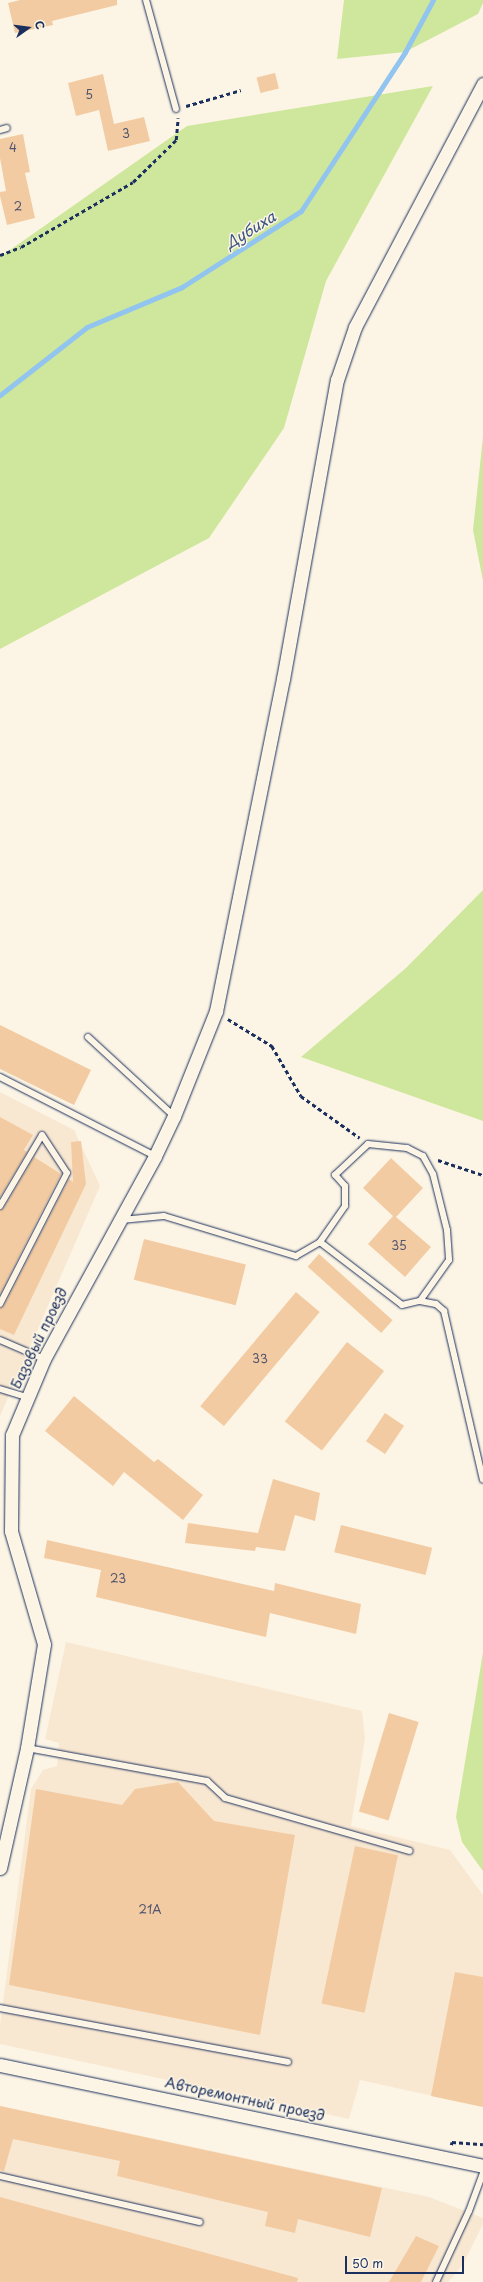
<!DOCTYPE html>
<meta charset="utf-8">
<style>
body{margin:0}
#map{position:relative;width:483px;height:2282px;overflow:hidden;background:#fcf5e5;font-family:"Playpen Sans",sans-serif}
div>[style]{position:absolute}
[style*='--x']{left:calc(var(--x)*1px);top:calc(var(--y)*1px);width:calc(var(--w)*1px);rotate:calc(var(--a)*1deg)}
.built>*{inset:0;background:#f9e8d1}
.green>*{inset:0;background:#cfe79c}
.stream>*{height:5px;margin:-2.5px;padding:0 2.5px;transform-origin:2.5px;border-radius:2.5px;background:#91c4ee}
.building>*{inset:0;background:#f3cba2;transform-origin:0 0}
.path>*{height:2.5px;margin-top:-1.25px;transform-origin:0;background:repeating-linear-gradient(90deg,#1b2f5e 0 4px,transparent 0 7px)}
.roads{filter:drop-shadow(0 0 1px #1b2f5e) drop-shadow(0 0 1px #1b2f5e)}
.service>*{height:6px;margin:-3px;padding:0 3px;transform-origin:3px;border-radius:3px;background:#fcf5e5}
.minor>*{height:13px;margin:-6.5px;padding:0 6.5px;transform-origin:6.5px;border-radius:6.5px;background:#fcf5e5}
span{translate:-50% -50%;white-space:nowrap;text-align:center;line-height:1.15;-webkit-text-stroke:3px #fcf5e5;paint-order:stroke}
.number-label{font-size:12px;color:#51566f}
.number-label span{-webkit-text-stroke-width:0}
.street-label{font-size:14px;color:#1b2f5e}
.water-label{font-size:15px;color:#385482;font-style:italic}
.north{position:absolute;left:8px;top:8px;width:40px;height:40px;-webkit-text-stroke:3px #fcf5e5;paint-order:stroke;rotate:76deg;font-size:11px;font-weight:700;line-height:16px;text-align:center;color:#1b2f5e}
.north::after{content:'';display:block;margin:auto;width:14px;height:18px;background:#1b2f5e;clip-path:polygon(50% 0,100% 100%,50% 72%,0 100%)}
.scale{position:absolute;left:345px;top:2256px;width:119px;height:18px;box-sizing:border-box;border:2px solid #1b2f5e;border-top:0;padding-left:5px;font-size:12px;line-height:14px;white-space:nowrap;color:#1b2f5e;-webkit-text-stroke:3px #fcf5e5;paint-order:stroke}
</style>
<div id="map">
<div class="built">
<i style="clip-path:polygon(0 1092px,74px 1130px,100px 1186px,0 1416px)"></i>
<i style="clip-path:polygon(66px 1642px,362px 1711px,365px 1738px,351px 1826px,450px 1850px,483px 1895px,483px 2107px,360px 2080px,349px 2119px,0 2044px,0 2025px,31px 1789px,43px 1770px,57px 1766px,59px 1743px,45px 1739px)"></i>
<i style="clip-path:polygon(0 2106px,429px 2197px,483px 2218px,483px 2224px,462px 2266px,448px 2282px,0 2282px)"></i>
</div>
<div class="green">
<i style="clip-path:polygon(344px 0,483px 0,483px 3px,478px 14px,405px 52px,337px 59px)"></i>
<i style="clip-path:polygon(433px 86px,326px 281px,284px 428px,209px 538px,0 649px,0 257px,187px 126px)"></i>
<i style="clip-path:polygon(483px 437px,483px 581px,473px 530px)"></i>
<i style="clip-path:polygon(483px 890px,483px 1121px,301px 1057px,406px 968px)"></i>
<i style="clip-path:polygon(483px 1652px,483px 1871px,462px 1842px,456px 1817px)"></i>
</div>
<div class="stream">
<i style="--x:0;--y:395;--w:110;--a:-38"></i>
<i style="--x:87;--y:327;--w:103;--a:-22.8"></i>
<i style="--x:182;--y:287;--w:141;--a:-32.6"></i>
<i style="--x:301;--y:211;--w:190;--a:-56.8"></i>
<i style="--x:405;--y:52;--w:59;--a:-61.7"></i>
</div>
<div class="building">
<i style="clip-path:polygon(20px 0,117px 0,117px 5px,52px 21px,53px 25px,15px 33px,8px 3px)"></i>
<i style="left:275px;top:73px;width:16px;height:19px;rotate:76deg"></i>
<i style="clip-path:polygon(103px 74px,114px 124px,144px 117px,150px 141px,108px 151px,99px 110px,76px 116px,68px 83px)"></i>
<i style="clip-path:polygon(23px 134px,30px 172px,25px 173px,35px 218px,7px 225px,0 196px,0 192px,6px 191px,0 158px,0 139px)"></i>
<i style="clip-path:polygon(0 1025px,91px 1070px,74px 1105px,0 1069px)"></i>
<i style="clip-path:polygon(0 1117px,33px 1135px,24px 1150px,27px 1152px,0 1197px)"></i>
<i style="clip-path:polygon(81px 1141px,86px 1184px,14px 1335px,0 1329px,0 1308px,4px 1306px,69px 1179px,73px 1182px,71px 1142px)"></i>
<i style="clip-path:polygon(34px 1157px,61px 1174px,0 1294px,0 1210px,4px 1208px)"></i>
<i style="clip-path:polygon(391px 1158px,423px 1188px,396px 1217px,431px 1247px,405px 1277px,368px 1244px,393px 1216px,363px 1188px)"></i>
<i style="left:144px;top:1239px;width:105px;height:42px;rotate:14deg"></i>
<i style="left:319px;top:1254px;width:99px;height:17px;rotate:42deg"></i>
<i style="left:296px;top:1292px;width:31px;height:149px;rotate:40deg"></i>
<i style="left:347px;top:1342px;width:47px;height:101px;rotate:38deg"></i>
<i style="clip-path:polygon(74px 1396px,154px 1462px,158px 1459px,203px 1495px,183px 1520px,124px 1472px,113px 1486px,45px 1431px)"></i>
<i style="left:385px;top:1413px;width:23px;height:34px;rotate:34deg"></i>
<i style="clip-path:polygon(273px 1479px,320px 1493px,315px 1521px,295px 1515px,285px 1551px,256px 1547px,255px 1551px,185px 1543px,188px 1523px,258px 1533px)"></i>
<i style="left:341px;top:1525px;width:94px;height:28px;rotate:14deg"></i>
<i style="clip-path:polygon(47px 1540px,274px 1591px,275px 1583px,361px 1604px,356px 1634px,270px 1613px,266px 1637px,96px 1597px,101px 1570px,44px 1558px)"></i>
<i style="left:389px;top:1713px;width:31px;height:103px;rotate:17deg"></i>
<i style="clip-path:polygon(178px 1782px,214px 1821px,295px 1835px,260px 2035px,9px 1985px,36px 1789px,122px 1805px,135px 1789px)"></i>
<i style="left:355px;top:1846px;width:44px;height:161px;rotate:12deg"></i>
<i style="clip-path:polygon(455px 1972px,483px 1977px,483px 2107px,431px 2096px)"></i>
<i style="clip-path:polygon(0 2106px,382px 2188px,370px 2237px,298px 2219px,295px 2233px,265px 2226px,268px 2212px,117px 2176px,120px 2161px,13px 2139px,4px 2171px,0 2170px)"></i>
<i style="clip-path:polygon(0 2197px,298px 2278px,297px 2282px,0 2282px)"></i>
<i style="clip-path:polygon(416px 2236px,439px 2246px,421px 2282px,389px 2282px)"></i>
</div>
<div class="path">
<i style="--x:186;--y:106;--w:57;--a:-16.2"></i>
<i style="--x:0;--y:255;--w:22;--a:-21"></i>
<i style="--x:21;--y:247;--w:129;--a:-30.1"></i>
<i style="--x:133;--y:182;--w:60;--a:-44.3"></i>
<i style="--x:176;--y:140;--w:22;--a:-85"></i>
<i style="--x:228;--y:1019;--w:52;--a:31.5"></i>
<i style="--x:272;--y:1046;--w:58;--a:59.9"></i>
<i style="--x:301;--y:1096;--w:72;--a:35.4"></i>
<i style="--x:438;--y:1160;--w:47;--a:18.4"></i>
<i style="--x:451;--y:2145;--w:3;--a:-72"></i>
<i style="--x:452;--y:2142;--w:31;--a:4"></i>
</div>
<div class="roads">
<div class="service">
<i style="--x:146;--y:0;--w:113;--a:74.6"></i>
<i style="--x:0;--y:130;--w:7;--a:-16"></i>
<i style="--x:88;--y:1037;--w:117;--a:42.6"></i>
<i style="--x:0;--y:1077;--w:174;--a:27"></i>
<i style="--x:0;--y:1206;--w:82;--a:-59.4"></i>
<i style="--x:42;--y:1135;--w:45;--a:56.7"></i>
<i style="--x:67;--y:1173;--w:147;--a:117.1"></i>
<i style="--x:121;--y:1220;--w:43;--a:-5.3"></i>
<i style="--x:164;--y:1216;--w:138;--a:16.9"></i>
<i style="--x:296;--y:1256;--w:28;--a:-30"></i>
<i style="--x:320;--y:1242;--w:44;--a:-55.2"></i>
<i style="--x:345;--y:1206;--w:20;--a:-90"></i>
<i style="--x:345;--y:1186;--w:15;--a:-132"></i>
<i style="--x:335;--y:1175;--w:45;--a:-43.2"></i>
<i style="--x:368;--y:1144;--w:39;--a:6"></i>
<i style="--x:407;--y:1148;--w:18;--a:27"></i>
<i style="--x:423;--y:1156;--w:21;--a:61"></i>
<i style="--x:433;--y:1174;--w:58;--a:76"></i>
<i style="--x:447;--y:1230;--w:30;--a:86"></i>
<i style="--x:449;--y:1260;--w:50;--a:125.3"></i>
<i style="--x:320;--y:1242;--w:103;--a:37.5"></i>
<i style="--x:402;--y:1305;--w:18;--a:-13"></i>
<i style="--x:420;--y:1301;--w:16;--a:11"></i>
<i style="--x:436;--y:1304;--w:11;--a:41"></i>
<i style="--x:444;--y:1311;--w:173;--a:77"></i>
<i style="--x:0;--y:1340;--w:48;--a:23.4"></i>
<i style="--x:0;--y:1389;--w:28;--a:17"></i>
<i style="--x:27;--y:1748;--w:183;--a:10.4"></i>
<i style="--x:207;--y:1781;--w:25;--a:43"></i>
<i style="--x:225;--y:1798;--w:192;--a:16"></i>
<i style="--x:0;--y:2008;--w:293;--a:10.6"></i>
<i style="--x:0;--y:2176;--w:205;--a:13"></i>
<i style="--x:436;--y:2282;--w:78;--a:-65.1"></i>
<i style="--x:469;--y:2211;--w:40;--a:-69.8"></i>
</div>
<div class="minor">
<i style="--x:0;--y:1868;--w:123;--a:-77.3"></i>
<i style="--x:27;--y:1748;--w:105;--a:-80.7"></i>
<i style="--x:44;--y:1644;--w:118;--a:-106.3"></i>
<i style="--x:11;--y:1531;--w:96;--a:-89.4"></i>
<i style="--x:12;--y:1435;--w:82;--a:-67.2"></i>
<i style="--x:44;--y:1359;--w:231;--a:-61.3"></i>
<i style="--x:155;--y:1156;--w:44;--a:-64.6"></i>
<i style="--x:174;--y:1116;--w:113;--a:-68.2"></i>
<i style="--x:216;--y:1011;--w:339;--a:-78.6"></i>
<i style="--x:283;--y:679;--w:304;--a:-79.8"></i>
<i style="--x:337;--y:380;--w:56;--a:-71.2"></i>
<i style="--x:355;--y:327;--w:275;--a:-62.2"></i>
<i style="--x:0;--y:2065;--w:493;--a:11.8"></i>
</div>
</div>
<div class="number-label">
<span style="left:89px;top:95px">5</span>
<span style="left:126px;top:134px">3</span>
<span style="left:13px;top:148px">4</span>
<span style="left:18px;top:207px">2</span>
<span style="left:399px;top:1246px">35</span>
<span style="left:260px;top:1359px">33</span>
<span style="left:118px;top:1579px">23</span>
<span style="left:150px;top:1910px">21А</span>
</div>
<div class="street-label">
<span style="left:39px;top:1338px;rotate:-64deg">Базовый проезд</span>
<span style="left:245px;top:2099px;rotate:12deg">Авторемонтный проезд</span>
</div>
<div class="water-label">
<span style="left:250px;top:229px;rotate:-32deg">Дубиха</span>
</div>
<div class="north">С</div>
<div class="scale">50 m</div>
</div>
